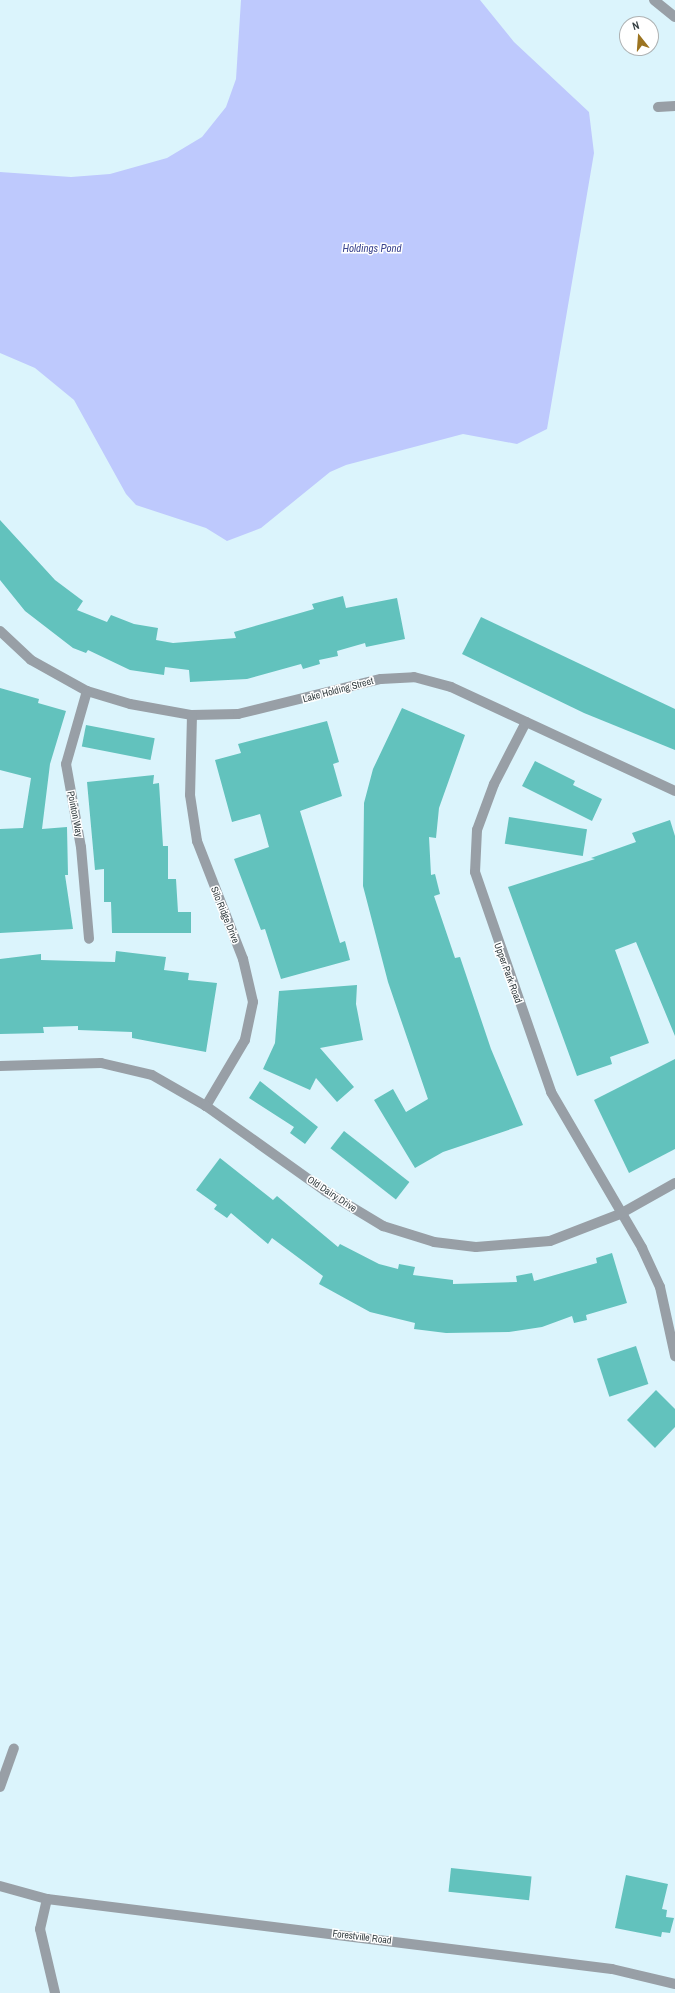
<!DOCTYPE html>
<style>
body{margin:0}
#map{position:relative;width:675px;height:1993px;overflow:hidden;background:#dbf4fc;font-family:"Archivo Narrow",sans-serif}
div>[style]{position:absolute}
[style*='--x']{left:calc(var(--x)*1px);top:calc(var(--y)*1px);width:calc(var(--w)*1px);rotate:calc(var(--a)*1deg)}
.water>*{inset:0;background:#bec9fd}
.building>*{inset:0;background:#62c2bd;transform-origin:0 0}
.minor>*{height:10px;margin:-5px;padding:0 5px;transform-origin:5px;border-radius:5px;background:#989fa6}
span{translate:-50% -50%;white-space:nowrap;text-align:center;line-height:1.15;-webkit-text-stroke:3px #fff;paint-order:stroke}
.street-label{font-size:10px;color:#353f42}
.water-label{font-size:11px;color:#3c458f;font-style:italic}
.north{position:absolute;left:619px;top:16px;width:40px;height:40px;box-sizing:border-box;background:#fff;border:1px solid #aeb2b3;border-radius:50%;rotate:343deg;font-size:11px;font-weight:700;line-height:16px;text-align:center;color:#353f42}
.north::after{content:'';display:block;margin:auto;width:14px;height:18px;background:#9c7421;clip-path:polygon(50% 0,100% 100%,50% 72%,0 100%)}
</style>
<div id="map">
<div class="water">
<i style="clip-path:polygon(241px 0,480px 0,514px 42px,589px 112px,594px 153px,547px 429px,517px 444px,463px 434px,346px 465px,330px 472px,261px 528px,227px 541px,206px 528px,136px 505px,126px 494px,74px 400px,35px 368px,0 353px,0 172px,71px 177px,110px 174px,167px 158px,202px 137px,226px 107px,236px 79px)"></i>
</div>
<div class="building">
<i style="clip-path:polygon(0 520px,55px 580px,83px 601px,77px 610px,107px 622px,111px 615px,134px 624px,158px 628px,156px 640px,173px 643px,236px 638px,234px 632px,314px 609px,312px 604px,343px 596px,346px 608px,397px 598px,405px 639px,366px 647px,365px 643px,337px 651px,338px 656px,319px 660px,320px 664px,303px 669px,301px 664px,247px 679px,190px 682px,189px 670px,165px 667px,164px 675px,130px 670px,88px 650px,86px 653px,73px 648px,25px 611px,0 580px)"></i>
<i style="clip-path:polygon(481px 617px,675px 709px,675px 750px,584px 713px,462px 654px)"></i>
<i style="clip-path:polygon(0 688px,39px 699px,38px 703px,66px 711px,50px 764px,42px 829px,67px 827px,68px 875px,65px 875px,73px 929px,0 933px,0 829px,23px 828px,31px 778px,0 770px)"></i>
<i style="clip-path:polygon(402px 708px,465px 735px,439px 808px,436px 838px,429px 837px,431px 875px,435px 874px,440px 894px,434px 896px,455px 958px,460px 957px,491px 1049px,523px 1125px,443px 1152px,415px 1168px,374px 1100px,393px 1089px,406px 1112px,428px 1099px,388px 982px,363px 886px,364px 803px,373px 769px)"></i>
<i style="clip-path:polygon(327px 721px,339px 762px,333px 764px,342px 796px,300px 811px,340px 943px,345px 941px,350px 960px,281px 979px,265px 929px,261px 930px,234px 859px,269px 847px,260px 814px,232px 822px,215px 760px,241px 753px,238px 744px)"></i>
<i style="left:86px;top:725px;width:70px;height:22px;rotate:11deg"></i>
<i style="clip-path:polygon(535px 761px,575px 781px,573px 785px,602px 799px,592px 821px,522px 786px)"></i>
<i style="clip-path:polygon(154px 775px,153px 784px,159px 783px,163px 846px,168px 846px,168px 879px,176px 879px,178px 912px,191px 912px,191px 933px,112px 933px,111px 902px,104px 902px,104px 869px,95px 870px,87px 782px)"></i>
<i style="left:509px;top:817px;width:79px;height:27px;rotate:9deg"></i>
<i style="clip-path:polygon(670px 820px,675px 836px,675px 1036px,636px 942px,615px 950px,649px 1043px,610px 1057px,612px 1064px,577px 1076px,508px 887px,595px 859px,591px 858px,636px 842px,632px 833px)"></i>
<i style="clip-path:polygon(116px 951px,166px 957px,164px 970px,189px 973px,188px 980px,217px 983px,206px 1052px,132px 1038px,132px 1032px,78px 1030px,78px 1026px,43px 1027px,44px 1033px,0 1034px,0 959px,41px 954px,41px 960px,115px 962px)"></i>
<i style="clip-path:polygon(357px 985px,356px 1004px,363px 1040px,320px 1048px,354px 1087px,337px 1102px,316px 1078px,310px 1090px,263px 1069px,275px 1043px,279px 991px)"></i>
<i style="clip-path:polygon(675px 1059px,675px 1149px,629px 1173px,594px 1100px)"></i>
<i style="clip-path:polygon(260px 1081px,318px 1127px,305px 1144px,290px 1133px,294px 1127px,249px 1098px)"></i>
<i style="left:344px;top:1131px;width:83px;height:22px;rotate:38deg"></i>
<i style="clip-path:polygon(220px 1158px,273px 1200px,277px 1196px,338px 1247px,340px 1244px,379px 1264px,398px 1269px,399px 1264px,415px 1267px,413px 1275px,453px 1280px,453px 1284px,517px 1282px,516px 1276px,532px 1273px,534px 1281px,597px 1263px,596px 1258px,612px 1253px,627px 1303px,586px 1315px,587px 1320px,574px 1323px,572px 1316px,542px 1327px,509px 1332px,446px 1333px,414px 1329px,415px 1323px,370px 1312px,319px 1284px,323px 1276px,272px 1238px,268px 1244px,231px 1213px,227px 1218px,214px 1209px,217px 1205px,196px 1190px)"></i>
<i style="left:636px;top:1346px;width:40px;height:41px;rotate:72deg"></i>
<i style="clip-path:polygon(656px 1390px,675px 1409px,675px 1427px,655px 1448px,627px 1420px)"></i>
<i style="left:451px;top:1868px;width:81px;height:24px;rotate:6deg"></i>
<i style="clip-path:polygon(626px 1875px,668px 1884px,662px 1909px,667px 1910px,666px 1917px,674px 1918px,670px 1933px,662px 1932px,661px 1937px,615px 1928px)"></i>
</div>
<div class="minor">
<i style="--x:654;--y:0;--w:27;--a:39"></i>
<i style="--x:658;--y:107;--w:17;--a:-3"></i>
<i style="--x:0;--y:631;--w:42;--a:43.1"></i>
<i style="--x:31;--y:660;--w:64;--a:29"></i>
<i style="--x:87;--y:691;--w:45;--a:16.8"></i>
<i style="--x:130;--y:704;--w:63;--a:10.1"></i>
<i style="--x:192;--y:715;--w:46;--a:-1.2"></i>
<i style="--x:238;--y:714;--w:147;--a:-13.8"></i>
<i style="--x:381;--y:679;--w:33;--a:-3"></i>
<i style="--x:414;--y:677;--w:38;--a:15"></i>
<i style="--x:451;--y:687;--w:247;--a:24.9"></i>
<i style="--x:87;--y:691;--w:76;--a:106"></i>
<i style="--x:66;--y:764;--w:84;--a:79.8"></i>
<i style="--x:81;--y:847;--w:92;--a:85"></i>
<i style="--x:192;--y:715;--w:80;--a:91.4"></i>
<i style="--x:190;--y:795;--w:47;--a:81.3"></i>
<i style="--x:197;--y:841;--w:127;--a:68.7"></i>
<i style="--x:243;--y:959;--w:44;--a:76.9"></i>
<i style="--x:253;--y:1002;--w:39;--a:102"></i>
<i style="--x:245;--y:1040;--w:77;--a:120.6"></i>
<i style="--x:526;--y:722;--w:70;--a:117.3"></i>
<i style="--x:494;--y:784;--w:49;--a:110.3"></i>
<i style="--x:477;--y:830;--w:42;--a:92.7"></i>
<i style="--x:475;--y:872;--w:233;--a:70.9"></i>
<i style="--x:551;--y:1092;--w:181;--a:59.7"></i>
<i style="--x:642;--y:1248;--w:43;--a:65.2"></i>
<i style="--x:660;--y:1287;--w:71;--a:77.7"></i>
<i style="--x:0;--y:1066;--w:101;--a:-1.7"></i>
<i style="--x:101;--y:1063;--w:52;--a:13.2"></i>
<i style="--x:152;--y:1075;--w:62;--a:29.9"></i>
<i style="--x:206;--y:1106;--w:146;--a:35.5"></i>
<i style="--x:325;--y:1191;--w:68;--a:31.1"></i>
<i style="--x:383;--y:1226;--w:53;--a:17.4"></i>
<i style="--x:434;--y:1242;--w:42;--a:6.8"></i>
<i style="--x:476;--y:1247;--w:74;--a:-4.6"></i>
<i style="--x:550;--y:1241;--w:75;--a:-21.1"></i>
<i style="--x:620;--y:1214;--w:63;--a:-29.4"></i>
<i style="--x:0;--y:1787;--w:41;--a:-70.3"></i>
<i style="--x:0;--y:1886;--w:49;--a:15.5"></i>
<i style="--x:47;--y:1899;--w:569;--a:7.06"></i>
<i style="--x:612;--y:1969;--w:65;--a:13.4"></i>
<i style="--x:47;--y:1899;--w:31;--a:103"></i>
<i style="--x:40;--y:1929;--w:66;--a:76.8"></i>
</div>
<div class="street-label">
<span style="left:338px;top:690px;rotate:-15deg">Lake Holding Street</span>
<span style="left:75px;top:814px;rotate:79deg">Pointon Way</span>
<span style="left:225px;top:915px;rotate:68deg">Silo Ridge Drive</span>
<span style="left:508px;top:973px;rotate:70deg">Upper Park Road</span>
<span style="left:332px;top:1194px;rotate:33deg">Old Dairy Drive</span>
<span style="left:362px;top:1937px;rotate:7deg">Forestville Road</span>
</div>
<div class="water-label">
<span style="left:372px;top:248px">Holdings Pond</span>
</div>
<div class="north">N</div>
</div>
